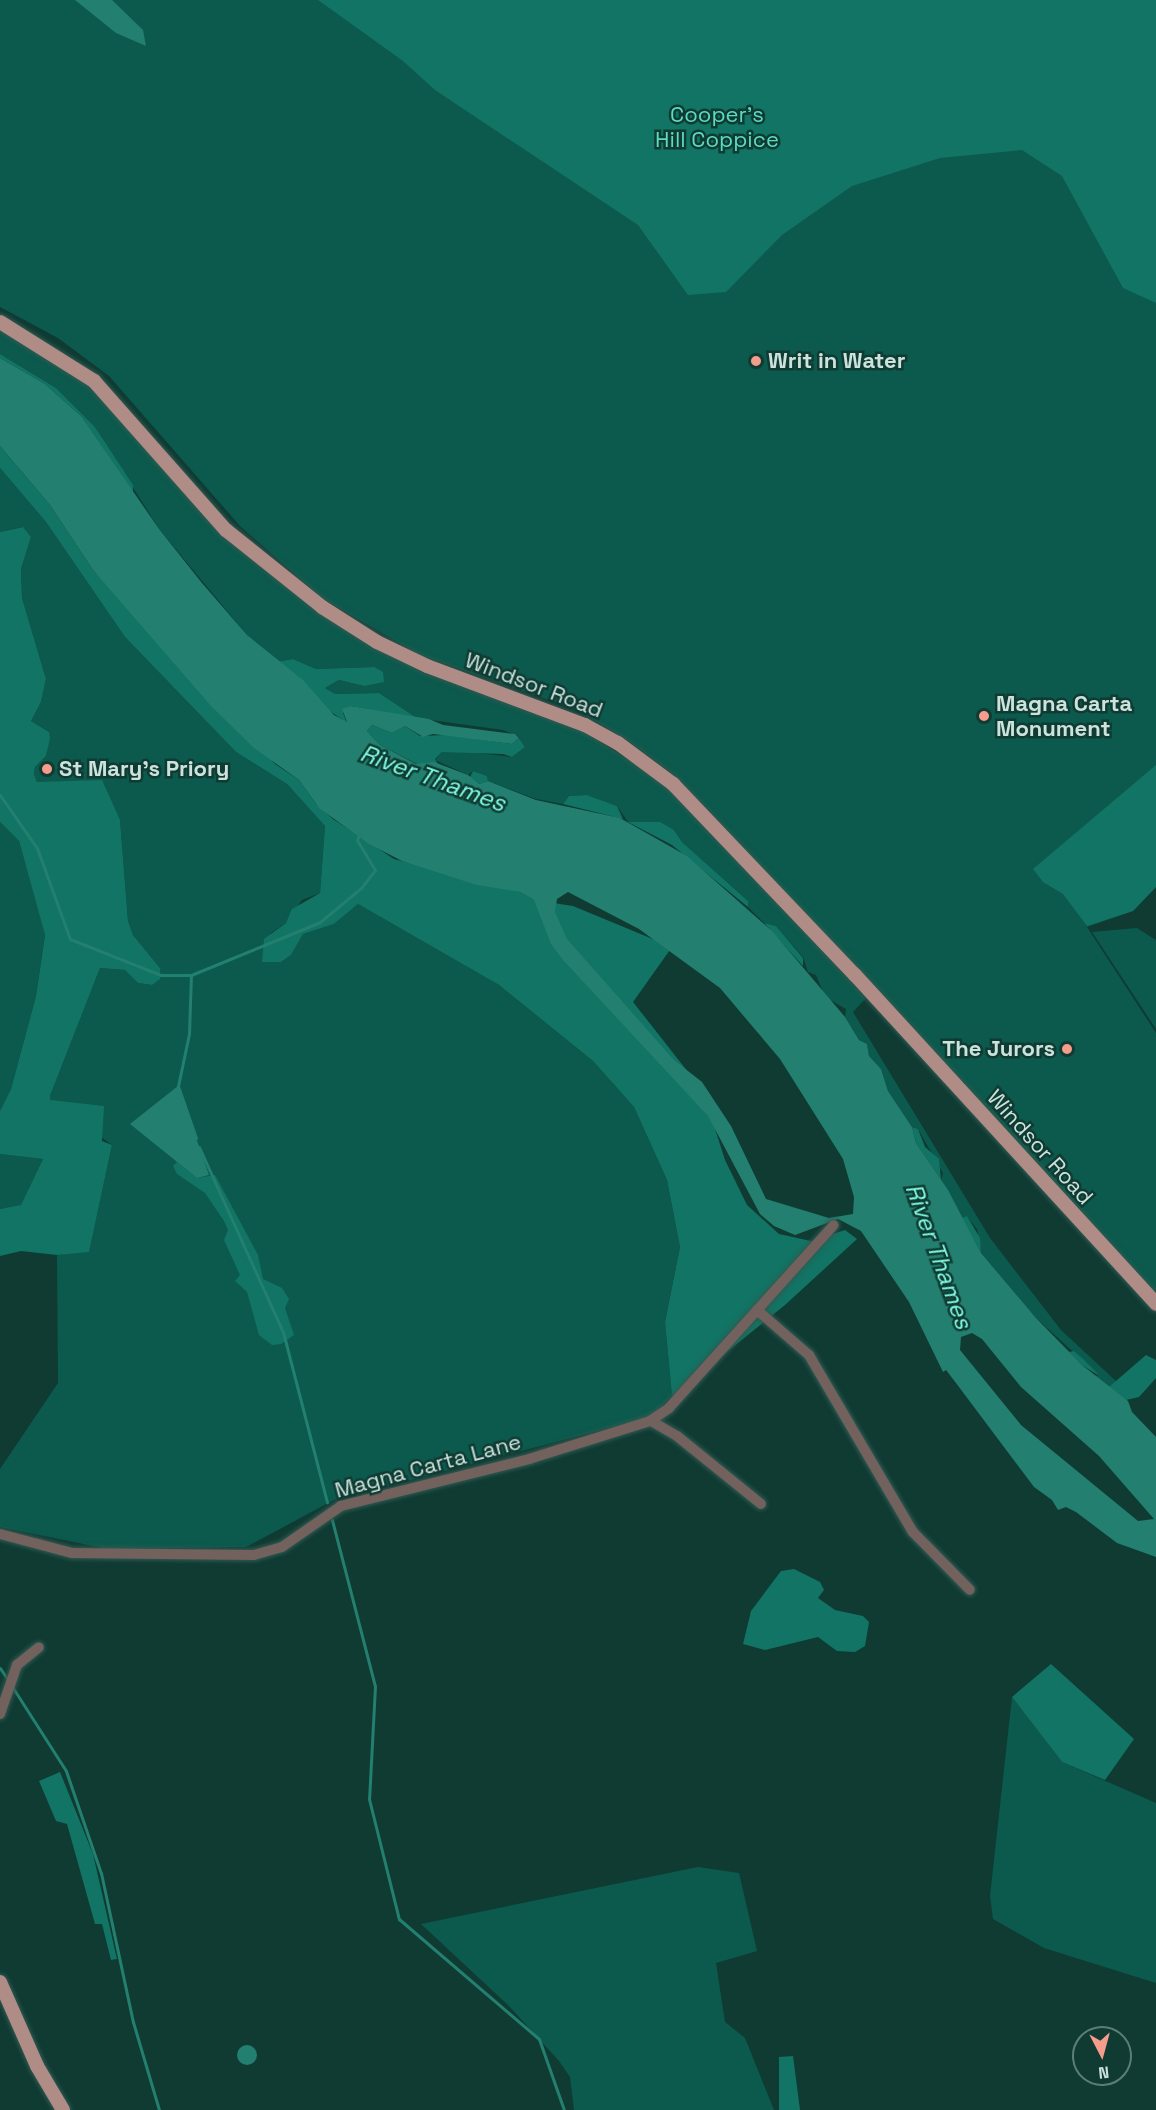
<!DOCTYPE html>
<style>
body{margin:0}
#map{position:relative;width:1156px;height:2110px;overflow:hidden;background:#0f3b33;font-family:"Space Grotesk",sans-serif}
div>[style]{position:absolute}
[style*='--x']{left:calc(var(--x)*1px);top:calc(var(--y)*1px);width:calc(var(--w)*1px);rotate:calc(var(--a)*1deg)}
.green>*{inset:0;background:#0b5a4d}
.forest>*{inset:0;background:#127464}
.water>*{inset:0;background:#237f6f}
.round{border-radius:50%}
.stream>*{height:3px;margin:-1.5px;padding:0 1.5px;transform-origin:1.5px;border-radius:1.5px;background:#237f6f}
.roads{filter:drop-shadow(0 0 2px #315951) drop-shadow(0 0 2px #315951)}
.minor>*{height:10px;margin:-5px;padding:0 5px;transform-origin:5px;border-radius:5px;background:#72615d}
.major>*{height:14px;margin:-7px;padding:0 7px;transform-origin:7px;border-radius:7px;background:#af8d86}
.dots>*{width:16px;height:16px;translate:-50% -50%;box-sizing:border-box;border:3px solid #0f3b33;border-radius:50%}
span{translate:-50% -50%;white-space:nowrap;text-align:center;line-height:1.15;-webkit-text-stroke:5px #0f3b33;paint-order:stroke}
.park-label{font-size:22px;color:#5ddbc2}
.poi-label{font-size:22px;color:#cce2dc;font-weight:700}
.left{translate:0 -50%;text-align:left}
.right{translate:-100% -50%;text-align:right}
.street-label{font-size:22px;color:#cce2dc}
.water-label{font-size:24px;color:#81fce3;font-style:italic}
.north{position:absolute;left:1072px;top:2026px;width:60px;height:60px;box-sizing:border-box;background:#0f3b33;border:2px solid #5b7e77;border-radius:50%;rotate:174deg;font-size:16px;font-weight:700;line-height:24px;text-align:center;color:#cce2dc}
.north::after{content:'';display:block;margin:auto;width:21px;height:27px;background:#f49d8d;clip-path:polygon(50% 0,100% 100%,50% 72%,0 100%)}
</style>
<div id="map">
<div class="green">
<i style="clip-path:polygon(0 0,911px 0,996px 49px,1156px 293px,1156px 887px,1133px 911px,1087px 927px,1156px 1033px,1156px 1297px,673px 774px,626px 739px,577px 710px,420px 655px,322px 598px,240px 526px,109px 376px,58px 338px,0 307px)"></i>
<i style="clip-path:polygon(0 328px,96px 390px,242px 551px,328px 620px,423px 672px,584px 732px,663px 782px,866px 998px,853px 1012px,990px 1238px,1061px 1330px,1117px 1382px,1109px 1387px,1092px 1375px,1100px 1376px,1036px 1318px,981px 1253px,977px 1229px,967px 1217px,962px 1218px,941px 1180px,943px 1173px,918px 1129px,912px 1127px,888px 1091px,881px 1069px,869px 1056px,867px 1044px,859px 1040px,845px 1017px,846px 1009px,825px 997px,816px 975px,808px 972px,803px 957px,776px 926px,764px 923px,748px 907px,748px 901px,682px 842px,674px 830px,628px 822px,617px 806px,587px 795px,569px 796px,563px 804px,536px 799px,488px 781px,487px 776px,473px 771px,468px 775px,435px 760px,442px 752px,452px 750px,512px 757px,525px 747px,518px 736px,503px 730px,417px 718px,379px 693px,335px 694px,325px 688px,339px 680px,364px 686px,374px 667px,316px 669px,293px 659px,276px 662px,247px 635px,159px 529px,95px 427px,56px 388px,0 354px)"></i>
<i style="clip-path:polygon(0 468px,46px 522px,125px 637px,236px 752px,287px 784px,325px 826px,320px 893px,302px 900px,286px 923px,271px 933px,262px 962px,281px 962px,291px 955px,303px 934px,334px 924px,358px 904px,499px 985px,593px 1061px,634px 1107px,667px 1180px,680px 1247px,665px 1322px,672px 1396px,651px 1417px,334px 1500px,246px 1547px,108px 1549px,0 1527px,0 1469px,58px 1383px,57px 1255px,89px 1251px,112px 1145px,50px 1100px,50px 1096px,100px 968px,125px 970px,138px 983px,152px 985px,160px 968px,133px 935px,128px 921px,120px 820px,37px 782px,34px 774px,35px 767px,46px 756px,49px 732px,31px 721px,41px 702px,46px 679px,22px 598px,21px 569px,31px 537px,22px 527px,0 532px)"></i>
<i style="clip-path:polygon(0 822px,19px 841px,45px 934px,36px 996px,11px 1089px,0 1111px)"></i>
<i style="clip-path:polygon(1137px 928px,1156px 940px,1156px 1029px,1092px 932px)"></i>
<i style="clip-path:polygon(0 1154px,43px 1159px,21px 1206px,0 1209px)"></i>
<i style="clip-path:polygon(1012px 1697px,1062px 1762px,1156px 1803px,1156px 1983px,1044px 1948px,993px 1919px,990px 1896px)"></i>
<i style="clip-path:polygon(698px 1867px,739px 1873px,757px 1951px,716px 1963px,725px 2022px,745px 2038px,774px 2110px,574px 2110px,570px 2077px,559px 2061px,508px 2005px,421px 1924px)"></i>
</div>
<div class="forest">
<i style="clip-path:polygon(318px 0,1156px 0,1156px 303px,1123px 288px,1062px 176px,1022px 150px,940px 158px,852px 186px,782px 235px,726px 292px,688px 295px,638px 225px,435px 90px,403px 61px)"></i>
<i style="clip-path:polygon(0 354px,56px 388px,95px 427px,133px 485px,133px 492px,82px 417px,45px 384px,0 358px)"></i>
<i style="clip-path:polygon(0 446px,50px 505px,93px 570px,275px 764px,299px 780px,316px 804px,333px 819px,394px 859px,520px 892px,534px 900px,573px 906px,672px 947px,633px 1002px,703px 1091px,725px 1160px,747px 1205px,779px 1234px,811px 1241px,845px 1230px,857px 1239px,785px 1305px,672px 1396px,665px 1322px,680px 1247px,667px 1180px,634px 1107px,593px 1061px,499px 985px,358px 904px,334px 924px,303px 934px,291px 955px,281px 962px,262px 962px,264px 939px,286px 923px,292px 909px,320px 893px,325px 826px,287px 784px,236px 752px,125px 637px,46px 522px,0 468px)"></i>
<i style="clip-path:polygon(23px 527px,31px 537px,21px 569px,22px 598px,46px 679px,41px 702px,31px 721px,49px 732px,50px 738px,46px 756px,35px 767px,34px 774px,37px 782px,102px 780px,120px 820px,128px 921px,133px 935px,160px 968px,160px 979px,152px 985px,138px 983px,125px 970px,100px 968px,50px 1096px,50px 1100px,104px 1106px,102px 1141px,112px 1145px,89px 1252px,57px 1255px,21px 1251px,0 1256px,0 1209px,21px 1205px,43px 1159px,0 1154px,0 1111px,11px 1089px,36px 996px,45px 935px,19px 841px,0 822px,0 532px)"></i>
<i style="clip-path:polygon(293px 659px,316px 669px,374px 667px,383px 672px,384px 682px,364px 686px,339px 680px,325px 688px,335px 694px,379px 693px,417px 718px,351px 706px,343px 713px,347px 723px,327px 709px,298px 676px,276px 662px)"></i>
<i style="clip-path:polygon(372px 725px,392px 733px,405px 726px,420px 736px,446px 735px,512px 744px,519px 738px,525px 747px,512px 757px,503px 754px,442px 752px,435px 759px,438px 764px,419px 765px,380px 745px,367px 731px)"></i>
<i style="clip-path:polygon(1156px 765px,1156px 887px,1133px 911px,1087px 926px,1063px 894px,1043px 882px,1033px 869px)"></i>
<i style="clip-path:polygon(473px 771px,487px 776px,488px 781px,479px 784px,469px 779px)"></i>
<i style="clip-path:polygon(587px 795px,617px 806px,623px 819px,563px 804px,569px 796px)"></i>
<i style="clip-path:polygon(628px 822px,660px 822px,674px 830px,682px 842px,748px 901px,748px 907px,672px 845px)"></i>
<i style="clip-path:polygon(764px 923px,776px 926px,803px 958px,803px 966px)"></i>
<i style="clip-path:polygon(912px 1127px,918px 1129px,925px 1147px,939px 1159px,941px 1180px,916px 1143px)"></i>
<i style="clip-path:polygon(177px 1162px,197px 1178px,215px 1175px,258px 1255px,263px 1279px,282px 1288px,289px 1299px,285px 1308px,294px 1335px,281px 1344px,272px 1345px,259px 1335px,247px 1292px,235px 1281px,240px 1275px,224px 1240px,228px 1230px,224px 1221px,205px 1193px,177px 1174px,173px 1166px)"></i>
<i style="clip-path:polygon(967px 1216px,980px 1238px,981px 1253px,962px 1218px)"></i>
<i style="clip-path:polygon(1074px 1351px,1082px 1358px,1101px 1377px,1082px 1365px,1069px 1352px)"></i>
<i style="clip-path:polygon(1146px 1355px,1156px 1360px,1156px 1378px,1139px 1397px,1126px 1400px,1109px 1387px)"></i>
<i style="clip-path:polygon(794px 1569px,820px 1582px,824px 1590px,818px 1598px,835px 1610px,863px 1616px,869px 1622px,865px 1646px,855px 1652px,837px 1651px,818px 1637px,765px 1650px,743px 1644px,751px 1611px,781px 1571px)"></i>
<i style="clip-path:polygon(1051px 1664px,1134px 1739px,1105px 1780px,1062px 1762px,1012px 1697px)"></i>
<i style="clip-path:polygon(60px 1772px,93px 1854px,117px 1959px,111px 1960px,102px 1924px,95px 1924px,67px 1824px,56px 1821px,39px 1781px)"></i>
<i style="clip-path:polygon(793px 2056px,800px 2110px,779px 2110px,779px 2057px)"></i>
</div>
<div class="water">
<i style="clip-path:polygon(75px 0,112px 0,143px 30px,146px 46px,116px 33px)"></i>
<i style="clip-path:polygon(evenodd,0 358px,45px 384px,82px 417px,159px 529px,202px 583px,247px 635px,303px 680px,334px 715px,347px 722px,342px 709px,351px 706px,429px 719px,443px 725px,515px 734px,519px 738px,512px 744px,433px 734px,423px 737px,405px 726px,392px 733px,372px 725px,367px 731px,380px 745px,416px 764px,434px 762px,468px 775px,479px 784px,488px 781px,536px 800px,620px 818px,687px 856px,773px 932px,845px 1017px,859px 1040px,867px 1044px,869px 1056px,881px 1069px,888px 1091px,912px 1127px,916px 1143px,948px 1190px,981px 1253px,1036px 1318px,1082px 1365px,1128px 1401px,1132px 1412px,1156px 1437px,1156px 1557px,1117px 1543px,1076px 1512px,1066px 1507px,1058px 1510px,1052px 1500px,1034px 1487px,956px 1383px,946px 1370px,943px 1372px,909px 1302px,861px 1231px,838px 1219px,795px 1235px,774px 1226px,760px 1214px,708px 1116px,563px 960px,551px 944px,534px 900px,520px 892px,477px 885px,402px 861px,369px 844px,319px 808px,299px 780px,254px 748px,211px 706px,93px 570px,50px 505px,0 446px,0 358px,568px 892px,639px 929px,720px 988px,780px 1059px,843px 1159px,854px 1197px,853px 1214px,829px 1218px,766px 1199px,731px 1126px,702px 1082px,674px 1060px,567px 939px,555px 912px,557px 899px,568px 892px,0 358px,972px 1333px,982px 1339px,1021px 1387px,1099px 1456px,1154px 1519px,1138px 1521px,1021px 1425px,960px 1350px,961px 1337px,972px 1333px)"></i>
<i style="clip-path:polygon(178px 1086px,209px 1175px,197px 1178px,130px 1124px)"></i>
<i class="round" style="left:237px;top:2045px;width:20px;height:20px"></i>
</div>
<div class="stream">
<i style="--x:0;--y:795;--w:65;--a:55.1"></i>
<i style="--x:37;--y:848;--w:97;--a:70.1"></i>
<i style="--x:70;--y:939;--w:98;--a:21.6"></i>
<i style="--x:161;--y:975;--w:30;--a:0"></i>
<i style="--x:196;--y:1138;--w:55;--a:-109.1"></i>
<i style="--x:178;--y:1086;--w:53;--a:-78.1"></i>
<i style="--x:189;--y:1034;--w:59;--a:-88.1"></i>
<i style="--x:191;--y:975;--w:139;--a:-22.3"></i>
<i style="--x:320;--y:922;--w:53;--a:-39.7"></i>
<i style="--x:361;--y:888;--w:23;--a:-52"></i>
<i style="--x:375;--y:870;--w:35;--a:-121"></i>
<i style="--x:357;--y:840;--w:8;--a:-67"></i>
<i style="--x:199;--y:1147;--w:203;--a:65.6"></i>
<i style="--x:283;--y:1332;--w:176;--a:75.5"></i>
<i style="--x:332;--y:1520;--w:171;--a:75.5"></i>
<i style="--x:375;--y:1686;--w:113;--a:93"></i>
<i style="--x:369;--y:1799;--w:124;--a:76"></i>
<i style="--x:399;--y:1919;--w:184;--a:40.6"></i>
<i style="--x:539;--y:2039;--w:75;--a:70.6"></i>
<i style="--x:0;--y:1668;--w:14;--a:56"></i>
<i style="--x:13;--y:1688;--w:98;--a:57.4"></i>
<i style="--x:66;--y:1771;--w:108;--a:71.1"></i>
<i style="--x:101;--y:1873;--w:152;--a:77.9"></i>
<i style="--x:133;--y:2022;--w:92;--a:73.5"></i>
</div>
<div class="roads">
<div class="minor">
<i style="--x:757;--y:1310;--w:69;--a:40.9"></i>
<i style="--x:809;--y:1355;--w:205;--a:59.6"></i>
<i style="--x:913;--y:1532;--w:81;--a:45.5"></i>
<i style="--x:651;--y:1421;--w:30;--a:30"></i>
<i style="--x:677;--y:1436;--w:108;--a:39"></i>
<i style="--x:0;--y:1534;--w:74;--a:14.8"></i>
<i style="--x:72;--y:1553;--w:182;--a:0.6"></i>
<i style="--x:254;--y:1555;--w:29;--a:-16"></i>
<i style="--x:282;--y:1547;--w:72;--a:-34.8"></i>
<i style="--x:341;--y:1506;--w:194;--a:-14"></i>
<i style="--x:529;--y:1459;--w:127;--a:-17.4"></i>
<i style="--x:650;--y:1421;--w:23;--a:-34"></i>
<i style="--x:669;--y:1408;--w:246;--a:-48"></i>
<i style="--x:0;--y:1714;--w:52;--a:-70.9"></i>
<i style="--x:17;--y:1665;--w:28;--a:-39"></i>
</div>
<div class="major">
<i style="--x:0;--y:322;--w:111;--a:32.1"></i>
<i style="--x:94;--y:381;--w:199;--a:48.5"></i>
<i style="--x:226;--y:530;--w:123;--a:38.7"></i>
<i style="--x:322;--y:607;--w:65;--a:32.5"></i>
<i style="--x:377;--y:642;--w:55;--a:25.6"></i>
<i style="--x:427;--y:666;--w:169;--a:20.5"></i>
<i style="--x:585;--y:725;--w:38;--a:29"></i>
<i style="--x:618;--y:743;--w:69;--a:36.7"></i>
<i style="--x:673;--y:784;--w:264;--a:46.4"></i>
<i style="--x:855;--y:975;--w:446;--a:47.5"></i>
<i style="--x:0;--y:1982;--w:92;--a:66.2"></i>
<i style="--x:37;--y:2066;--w:51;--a:59.4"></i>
</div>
</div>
<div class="dots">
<i style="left:756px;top:361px;background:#f49d8d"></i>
<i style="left:984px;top:716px;background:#f49d8d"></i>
<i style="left:47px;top:769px;background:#f49d8d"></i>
<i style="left:1067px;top:1049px;background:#f49d8d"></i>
</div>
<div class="park-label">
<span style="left:717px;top:127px">Cooper's<br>Hill Coppice</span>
</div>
<div class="poi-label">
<span class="left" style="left:768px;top:361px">Writ in Water</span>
<span class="left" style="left:996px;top:716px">Magna Carta<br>Monument</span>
<span class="left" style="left:59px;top:769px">St Mary's Priory</span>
<span class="right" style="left:1055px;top:1049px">The Jurors</span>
</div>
<div class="street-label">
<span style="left:534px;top:685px;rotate:21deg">Windsor Road</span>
<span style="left:1040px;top:1147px;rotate:48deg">Windsor Road</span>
<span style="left:428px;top:1466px;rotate:-15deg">Magna Carta Lane</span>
</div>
<div class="water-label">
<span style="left:433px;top:778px;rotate:20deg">River Thames</span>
<span style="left:939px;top:1256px;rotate:70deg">River Thames</span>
</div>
<div class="north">N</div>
</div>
